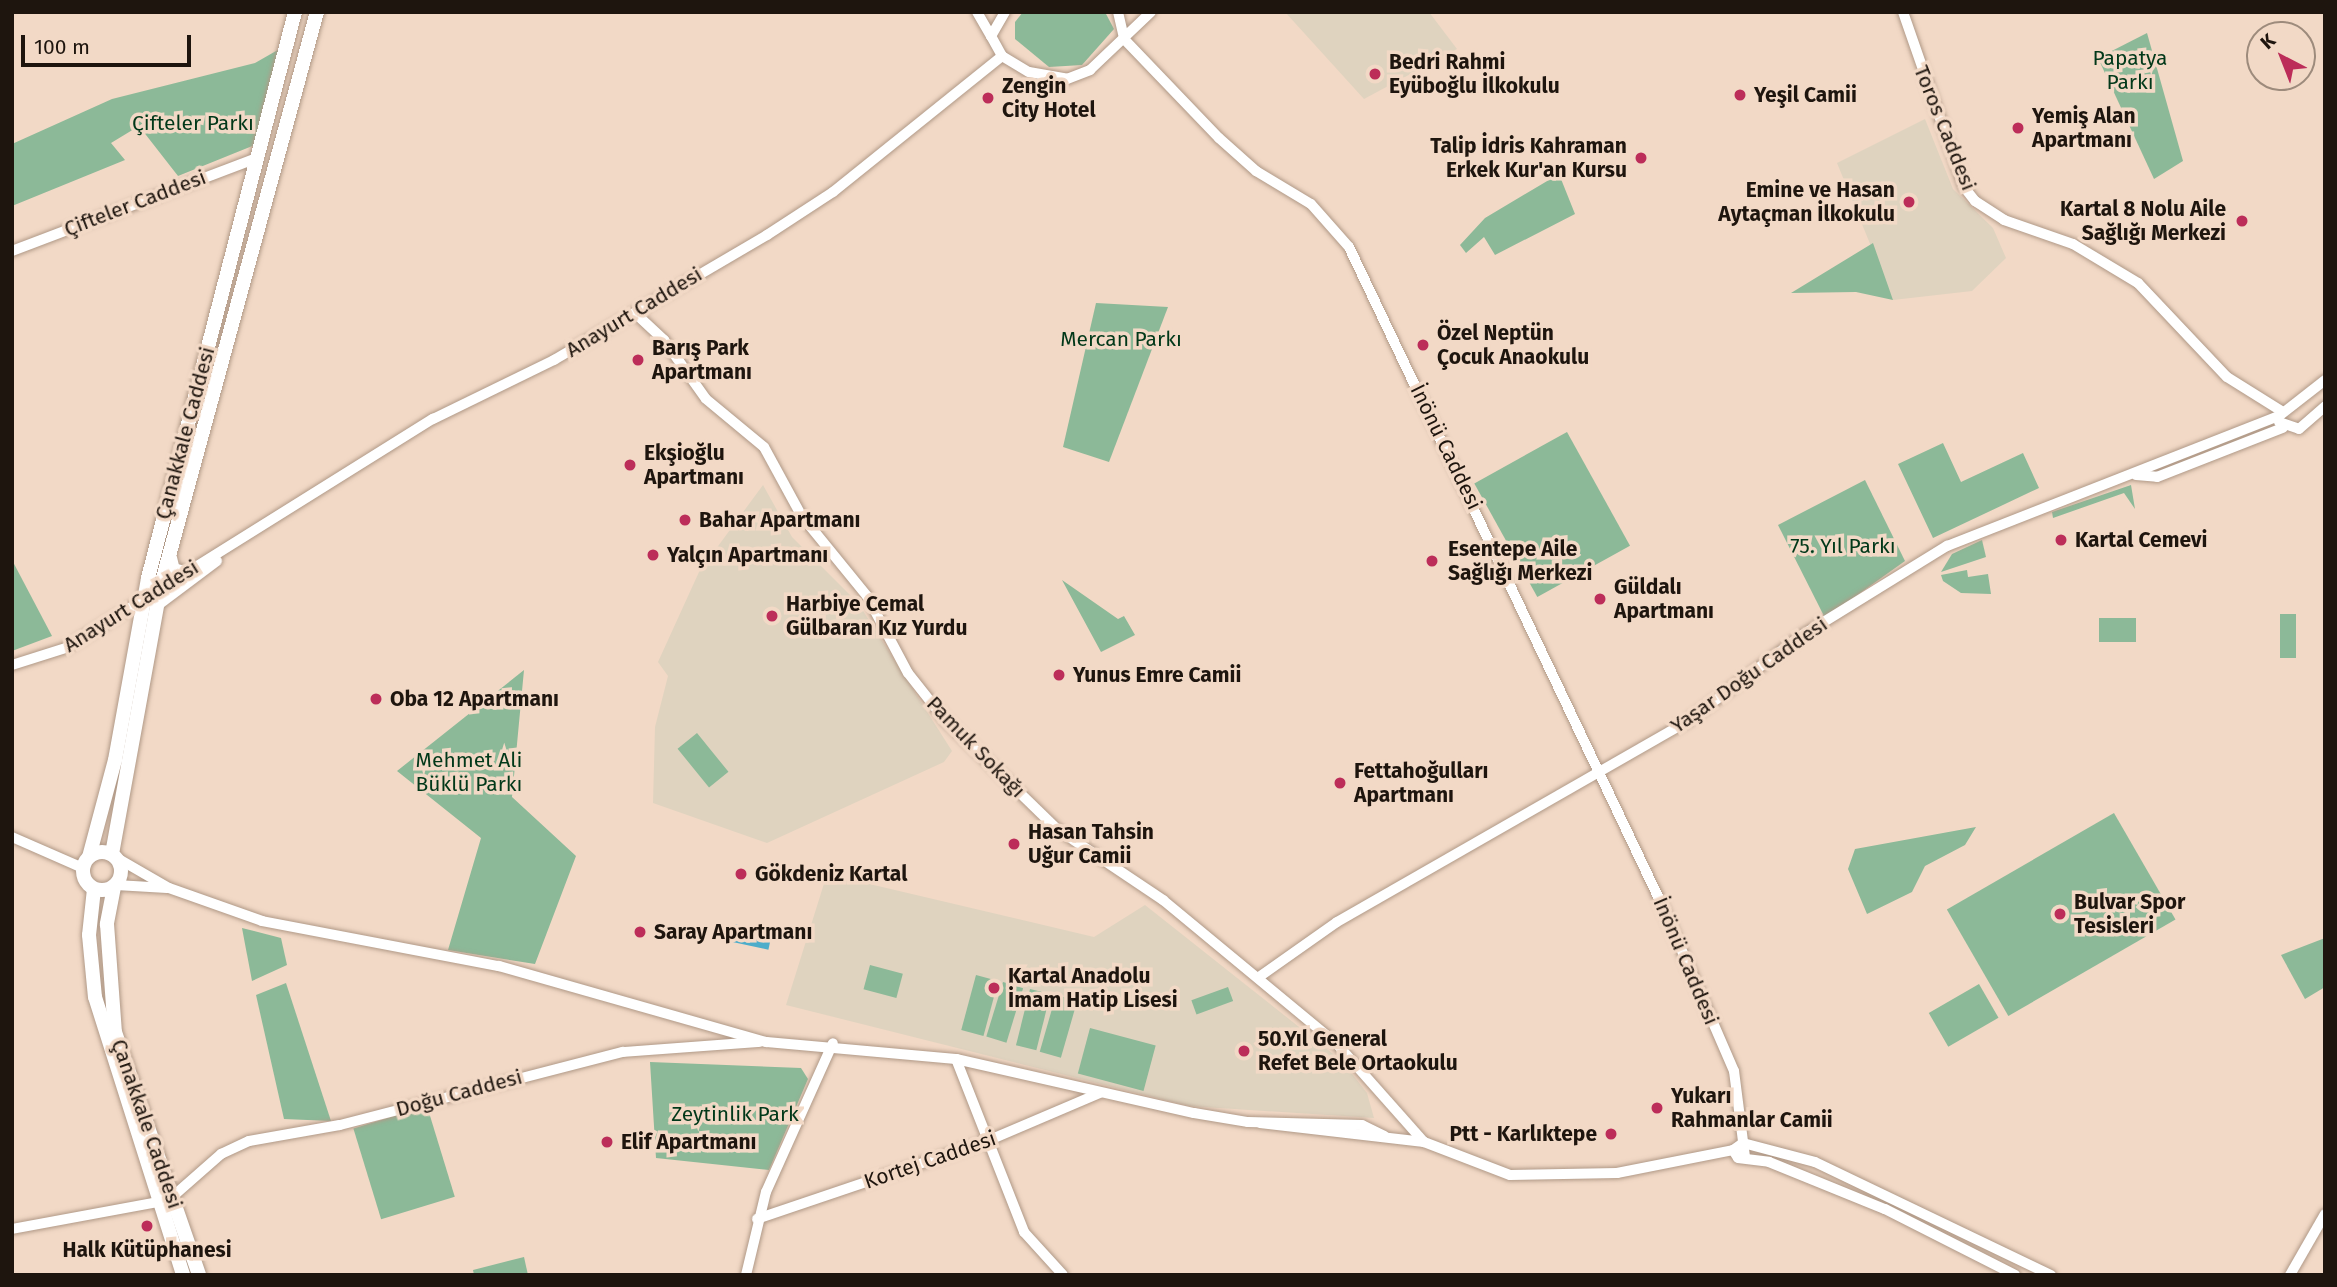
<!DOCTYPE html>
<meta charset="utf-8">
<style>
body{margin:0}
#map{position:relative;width:2337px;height:1287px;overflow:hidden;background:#f2d9c6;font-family:"Fira Sans",sans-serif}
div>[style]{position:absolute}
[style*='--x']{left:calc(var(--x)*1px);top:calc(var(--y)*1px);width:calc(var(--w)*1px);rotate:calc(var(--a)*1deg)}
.education>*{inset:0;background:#dfd3bf}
.green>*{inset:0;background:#8cb998;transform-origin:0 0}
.water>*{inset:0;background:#4dadca;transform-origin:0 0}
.roads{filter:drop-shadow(0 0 2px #b09987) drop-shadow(0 0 2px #b09987)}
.minor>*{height:10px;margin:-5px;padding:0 5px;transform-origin:5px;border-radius:5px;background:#fff}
.major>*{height:14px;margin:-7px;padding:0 7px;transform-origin:7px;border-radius:7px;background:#fff}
.major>.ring{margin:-7px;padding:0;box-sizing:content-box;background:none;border:14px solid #fff;border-radius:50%}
.dots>*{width:19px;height:19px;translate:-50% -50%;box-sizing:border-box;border:4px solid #f2d9c6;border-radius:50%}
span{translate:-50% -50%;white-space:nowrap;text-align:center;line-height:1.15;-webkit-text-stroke:7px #f2d9c6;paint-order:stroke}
.park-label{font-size:21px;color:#013819}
.poi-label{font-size:21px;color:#1e150e;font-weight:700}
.left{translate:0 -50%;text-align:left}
.right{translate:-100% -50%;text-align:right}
.street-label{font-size:21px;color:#1e150e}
.frame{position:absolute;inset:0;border:14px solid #1e150e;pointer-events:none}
.north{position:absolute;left:2246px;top:21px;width:70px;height:70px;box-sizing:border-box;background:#f2d9c6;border:2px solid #9d8b7c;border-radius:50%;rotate:318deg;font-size:19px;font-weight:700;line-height:28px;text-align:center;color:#1e150e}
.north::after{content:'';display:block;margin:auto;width:24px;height:32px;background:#bc2d59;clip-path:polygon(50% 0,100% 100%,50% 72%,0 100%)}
.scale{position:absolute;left:21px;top:35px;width:170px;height:32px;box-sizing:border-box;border:4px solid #1e150e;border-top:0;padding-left:9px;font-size:21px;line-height:24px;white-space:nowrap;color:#1e150e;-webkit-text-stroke:5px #f2d9c6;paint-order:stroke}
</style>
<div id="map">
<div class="education">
<i style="clip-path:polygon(1285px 12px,1429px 12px,1457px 49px,1364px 99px)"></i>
<i style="clip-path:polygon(1925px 119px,1953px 189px,1993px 228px,2006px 258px,1972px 291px,1893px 300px,1837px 163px)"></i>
<i style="clip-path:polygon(763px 485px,792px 537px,858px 603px,952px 751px,944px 762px,767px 843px,653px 803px,655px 727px,668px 676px,658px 662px,699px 572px)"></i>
<i style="clip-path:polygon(827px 874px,1094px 937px,1145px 905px,1342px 1061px,1367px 1093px,1374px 1118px,1189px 1106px,786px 1005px)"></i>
</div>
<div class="green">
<i style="clip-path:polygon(1023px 12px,1105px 12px,1114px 29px,1082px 65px,1049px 67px,1015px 39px,1015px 22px)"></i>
<i style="clip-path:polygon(2147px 33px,2183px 161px,2154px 179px,2098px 58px)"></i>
<i style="clip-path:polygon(283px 47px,260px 143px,178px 176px,139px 126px,111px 143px,125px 160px,12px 206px,12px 144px,112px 99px,255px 63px)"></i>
<i style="clip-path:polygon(1559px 174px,1575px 214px,1495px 255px,1484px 237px,1466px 253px,1460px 245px,1485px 218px)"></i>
<i style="clip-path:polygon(1873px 243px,1893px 300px,1856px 292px,1791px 293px)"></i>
<i style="clip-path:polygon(1096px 303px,1168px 307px,1109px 462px,1063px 447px)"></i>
<i style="left:1567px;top:432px;width:130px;height:106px;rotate:61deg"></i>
<i style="clip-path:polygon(1943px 443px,1961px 482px,2023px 453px,2039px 488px,1933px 538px,1898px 464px)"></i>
<i style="clip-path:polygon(1865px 480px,1905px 561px,1825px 618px,1778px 525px)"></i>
<i style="clip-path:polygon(2131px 485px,2135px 509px,2124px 493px,2053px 518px,2052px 512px)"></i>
<i style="clip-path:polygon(1982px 540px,1986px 557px,1941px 572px,1952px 554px)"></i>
<i style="clip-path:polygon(12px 560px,52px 636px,12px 651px)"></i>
<i style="clip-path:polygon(1967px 570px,1968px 577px,1988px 574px,1991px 594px,1961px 593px,1943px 581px,1941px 575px)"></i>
<i style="clip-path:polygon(1062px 580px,1118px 619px,1124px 616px,1135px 635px,1101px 652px)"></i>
<i style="left:2280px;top:614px;width:16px;height:44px"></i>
<i style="left:2136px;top:618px;width:24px;height:37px;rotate:90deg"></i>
<i style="clip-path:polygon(524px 670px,512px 797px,576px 856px,535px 964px,448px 950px,481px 838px,397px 771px)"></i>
<i style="left:697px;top:733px;width:50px;height:25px;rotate:51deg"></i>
<i style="left:2114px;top:813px;width:123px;height:193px;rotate:60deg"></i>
<i style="clip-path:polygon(1976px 827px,1965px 845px,1925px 866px,1912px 892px,1867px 914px,1848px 869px,1855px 849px)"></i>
<i style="clip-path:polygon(242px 928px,281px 938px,287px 965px,252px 981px)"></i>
<i style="clip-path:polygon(2325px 938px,2325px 987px,2305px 999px,2281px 955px)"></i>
<i style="left:870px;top:965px;width:34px;height:25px;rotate:15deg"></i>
<i style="left:976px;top:975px;width:23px;height:57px;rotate:15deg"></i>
<i style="left:1003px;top:982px;width:21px;height:57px;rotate:17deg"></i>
<i style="clip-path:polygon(286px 983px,331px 1121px,284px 1119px,256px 995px)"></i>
<i style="left:1979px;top:984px;width:39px;height:58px;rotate:60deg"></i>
<i style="left:1228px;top:987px;width:15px;height:39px;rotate:70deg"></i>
<i style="left:1030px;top:989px;width:21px;height:58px;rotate:14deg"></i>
<i style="left:1056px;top:995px;width:22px;height:59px;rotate:16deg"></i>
<i style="left:1090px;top:1028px;width:68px;height:47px;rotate:15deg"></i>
<i style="clip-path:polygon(650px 1062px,801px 1068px,808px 1079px,769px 1170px,656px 1158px)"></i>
<i style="left:427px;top:1106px;width:95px;height:77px;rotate:73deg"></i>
<i style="clip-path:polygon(524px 1257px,528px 1275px,474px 1275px,473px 1270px)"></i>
</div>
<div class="water">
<i style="left:734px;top:924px;width:39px;height:18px;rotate:12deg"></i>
</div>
<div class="roads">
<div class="minor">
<i style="--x:977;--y:12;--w:28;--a:60"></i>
<i style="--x:1005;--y:12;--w:28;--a:120"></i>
<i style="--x:991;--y:36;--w:23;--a:61"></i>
<i style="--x:1002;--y:56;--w:31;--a:31"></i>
<i style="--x:1029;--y:72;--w:39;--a:10"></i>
<i style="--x:1067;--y:79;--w:25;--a:-21"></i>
<i style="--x:1090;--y:70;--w:84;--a:-43.6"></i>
<i style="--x:1118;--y:12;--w:28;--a:77"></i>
<i style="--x:1903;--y:12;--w:185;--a:70.8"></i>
<i style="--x:1964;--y:187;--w:18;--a:52"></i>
<i style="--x:1975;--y:201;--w:35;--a:33"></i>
<i style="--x:2004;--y:220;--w:73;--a:19.2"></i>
<i style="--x:2073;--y:244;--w:76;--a:31"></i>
<i style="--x:2138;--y:283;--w:129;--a:46.6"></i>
<i style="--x:2227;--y:377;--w:66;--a:32"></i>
<i style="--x:1124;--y:39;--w:137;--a:46.2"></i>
<i style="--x:1219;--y:138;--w:50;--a:41.7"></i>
<i style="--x:1256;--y:171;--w:64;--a:31"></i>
<i style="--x:1311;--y:204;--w:57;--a:48.5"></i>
<i style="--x:1349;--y:247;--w:731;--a:64.56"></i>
<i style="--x:1663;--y:907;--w:179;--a:66.6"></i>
<i style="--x:1734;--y:1071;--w:87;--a:82.7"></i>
<i style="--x:12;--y:251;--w:264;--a:-20.8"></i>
<i style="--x:635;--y:313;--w:40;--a:43"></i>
<i style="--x:664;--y:340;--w:72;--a:54.6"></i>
<i style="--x:706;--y:399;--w:75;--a:39.6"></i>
<i style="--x:764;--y:447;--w:77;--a:61.4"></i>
<i style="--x:801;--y:515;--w:104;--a:50.8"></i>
<i style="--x:867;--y:596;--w:87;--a:62"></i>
<i style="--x:908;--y:673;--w:61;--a:51.6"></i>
<i style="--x:946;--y:721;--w:155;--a:44.2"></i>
<i style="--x:1057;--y:829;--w:128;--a:33.8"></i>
<i style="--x:1163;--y:900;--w:226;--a:39.6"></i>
<i style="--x:1337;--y:1044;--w:131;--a:48.4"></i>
<i style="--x:2279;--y:422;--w:21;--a:19"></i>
<i style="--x:2299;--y:429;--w:35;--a:-41"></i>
<i style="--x:2136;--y:475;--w:21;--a:5"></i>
<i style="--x:2157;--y:477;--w:135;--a:-21.3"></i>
<i style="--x:157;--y:606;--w:75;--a:-36.9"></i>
<i style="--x:12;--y:665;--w:57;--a:-17.5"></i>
<i style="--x:66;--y:648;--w:433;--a:-32"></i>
<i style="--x:433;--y:419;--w:135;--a:-26"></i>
<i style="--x:554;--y:360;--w:247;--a:-30.4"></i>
<i style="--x:767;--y:235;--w:79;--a:-33.1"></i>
<i style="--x:833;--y:192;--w:217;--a:-38.8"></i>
<i style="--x:12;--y:837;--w:77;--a:23.6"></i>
<i style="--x:117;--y:858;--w:60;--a:30"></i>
<i style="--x:169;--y:888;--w:99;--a:19.5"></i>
<i style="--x:262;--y:921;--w:241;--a:10.8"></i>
<i style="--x:499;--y:966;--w:278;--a:15.9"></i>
<i style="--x:766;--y:1042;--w:191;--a:5.1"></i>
<i style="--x:956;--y:1059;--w:244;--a:12.8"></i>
<i style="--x:1194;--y:1113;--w:55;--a:9.5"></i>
<i style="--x:1248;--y:1122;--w:114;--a:1.5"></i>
<i style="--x:1362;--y:1125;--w:25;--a:26"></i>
<i style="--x:116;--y:885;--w:51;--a:3.4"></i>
<i style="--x:1259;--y:977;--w:95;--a:-35.2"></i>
<i style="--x:1337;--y:922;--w:406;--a:-29.8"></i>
<i style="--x:1689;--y:720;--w:140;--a:-36.9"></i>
<i style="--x:1801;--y:636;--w:172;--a:-31.7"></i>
<i style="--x:1947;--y:546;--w:357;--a:-21.4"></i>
<i style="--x:2279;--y:416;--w:58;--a:-38"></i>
<i style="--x:956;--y:1059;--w:186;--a:68.5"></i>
<i style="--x:1024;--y:1232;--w:58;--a:47.8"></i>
<i style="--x:1260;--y:1123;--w:165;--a:6.6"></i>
<i style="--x:1424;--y:1142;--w:92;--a:21"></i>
<i style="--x:1510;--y:1175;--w:107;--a:-1.1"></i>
<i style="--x:1617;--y:1173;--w:118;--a:-11.2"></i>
<i style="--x:1733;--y:1150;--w:12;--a:-35"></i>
<i style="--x:1743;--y:1143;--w:74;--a:14.8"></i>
<i style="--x:1815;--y:1162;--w:262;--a:25.6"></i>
<i style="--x:1733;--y:1150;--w:9;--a:58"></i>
<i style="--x:1738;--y:1158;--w:31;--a:7"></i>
<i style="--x:1769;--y:1162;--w:125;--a:22.1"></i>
<i style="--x:1885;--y:1209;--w:146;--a:26.9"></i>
<i style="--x:171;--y:1198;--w:67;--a:-41.3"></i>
<i style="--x:221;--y:1154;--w:31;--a:-25"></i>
<i style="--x:249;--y:1141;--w:92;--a:-10"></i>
<i style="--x:340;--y:1125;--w:292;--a:-14.5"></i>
<i style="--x:623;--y:1052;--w:137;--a:-4.2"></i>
<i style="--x:757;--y:1219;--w:241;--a:-18.7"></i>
<i style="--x:985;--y:1142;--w:125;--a:-23.1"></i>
<i style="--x:12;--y:1229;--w:147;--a:-10.5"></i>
<i style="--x:746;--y:1275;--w:85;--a:-76.5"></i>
<i style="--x:766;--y:1192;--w:163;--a:-65.8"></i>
<i style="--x:2290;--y:1275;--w:70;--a:-60.2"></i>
</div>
<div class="major">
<i style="--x:170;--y:558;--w:12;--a:76"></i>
<i style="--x:173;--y:570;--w:11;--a:15"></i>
<i class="ring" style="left:83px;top:852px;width:24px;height:24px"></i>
<i style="--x:112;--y:854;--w:269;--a:-79.7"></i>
<i style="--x:160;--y:589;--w:598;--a:-74.78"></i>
<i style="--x:89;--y:857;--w:100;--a:-75"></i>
<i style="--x:115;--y:760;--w:185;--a:-79.7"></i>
<i style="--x:148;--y:578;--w:585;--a:-75.44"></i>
<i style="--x:114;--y:887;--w:38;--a:101"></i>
<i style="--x:107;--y:924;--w:108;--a:85.8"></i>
<i style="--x:115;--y:1032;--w:257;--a:70.9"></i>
<i style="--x:94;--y:889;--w:46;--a:96.2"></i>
<i style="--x:89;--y:935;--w:62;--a:84.5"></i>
<i style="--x:95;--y:997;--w:292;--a:72.4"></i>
</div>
</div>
<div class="dots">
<i style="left:1375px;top:74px;background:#bc2d59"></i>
<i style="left:1740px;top:95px;background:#bc2d59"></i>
<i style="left:988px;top:98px;background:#bc2d59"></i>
<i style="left:2018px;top:128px;background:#bc2d59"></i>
<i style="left:1641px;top:158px;background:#bc2d59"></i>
<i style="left:1909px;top:202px;background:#bc2d59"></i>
<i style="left:2242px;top:221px;background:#bc2d59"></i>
<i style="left:1423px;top:345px;background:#bc2d59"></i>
<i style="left:638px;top:360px;background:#bc2d59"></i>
<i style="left:630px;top:465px;background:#bc2d59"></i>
<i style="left:685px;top:520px;background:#bc2d59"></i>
<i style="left:2061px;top:540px;background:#bc2d59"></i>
<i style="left:653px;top:555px;background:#bc2d59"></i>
<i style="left:1432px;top:561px;background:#bc2d59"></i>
<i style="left:1600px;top:599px;background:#bc2d59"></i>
<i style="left:772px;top:616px;background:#bc2d59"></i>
<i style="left:1059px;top:675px;background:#bc2d59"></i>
<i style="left:376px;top:699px;background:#bc2d59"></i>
<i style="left:1340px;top:783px;background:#bc2d59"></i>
<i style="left:1014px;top:844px;background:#bc2d59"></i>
<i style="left:741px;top:874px;background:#bc2d59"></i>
<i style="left:2060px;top:914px;background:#bc2d59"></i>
<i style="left:640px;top:932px;background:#bc2d59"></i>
<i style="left:994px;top:988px;background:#bc2d59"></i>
<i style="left:1244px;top:1051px;background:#bc2d59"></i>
<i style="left:1657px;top:1108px;background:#bc2d59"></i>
<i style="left:1611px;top:1134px;background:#bc2d59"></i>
<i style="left:607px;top:1142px;background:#bc2d59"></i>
<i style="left:147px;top:1226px;background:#bc2d59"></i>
</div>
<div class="park-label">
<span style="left:2130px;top:70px">Papatya<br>Parkı</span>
<span style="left:193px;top:123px">Çifteler Parkı</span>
<span style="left:1121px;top:339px">Mercan Parkı</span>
<span style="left:1843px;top:546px">75. Yıl Parkı</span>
<span style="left:469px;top:772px">Mehmet Ali<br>Büklü Parkı</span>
<span style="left:735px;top:1114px">Zeytinlik Park</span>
</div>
<div class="poi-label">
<span class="left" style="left:1389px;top:74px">Bedri Rahmi<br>Eyüboğlu İlkokulu</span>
<span class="left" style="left:1002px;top:98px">Zengin<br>City Hotel</span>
<span class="left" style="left:1754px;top:95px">Yeşil Camii</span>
<span class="left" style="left:2032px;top:128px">Yemiş Alan<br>Apartmanı</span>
<span class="right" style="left:1627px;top:158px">Talip İdris Kahraman<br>Erkek Kur'an Kursu</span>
<span class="right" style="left:1895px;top:202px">Emine ve Hasan<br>Aytaçman İlkokulu</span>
<span class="right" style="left:2226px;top:221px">Kartal 8 Nolu Aile<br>Sağlığı Merkezi</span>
<span class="left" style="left:1437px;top:345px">Özel Neptün<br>Çocuk Anaokulu</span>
<span class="left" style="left:652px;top:360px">Barış Park<br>Apartmanı</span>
<span class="left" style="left:644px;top:465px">Ekşioğlu<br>Apartmanı</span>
<span class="left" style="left:699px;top:520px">Bahar Apartmanı</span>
<span class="left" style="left:2075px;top:540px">Kartal Cemevi</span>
<span class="left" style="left:1448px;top:561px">Esentepe Aile<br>Sağlığı Merkezi</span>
<span class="left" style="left:667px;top:555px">Yalçın Apartmanı</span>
<span class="left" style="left:1614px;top:599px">Güldalı<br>Apartmanı</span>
<span class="left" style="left:786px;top:616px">Harbiye Cemal<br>Gülbaran Kız Yurdu</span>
<span class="left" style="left:1073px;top:675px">Yunus Emre Camii</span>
<span class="left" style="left:390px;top:699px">Oba 12 Apartmanı</span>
<span class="left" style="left:1354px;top:783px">Fettahoğulları<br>Apartmanı</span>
<span class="left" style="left:1028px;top:844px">Hasan Tahsin<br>Uğur Camii</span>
<span class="left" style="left:755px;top:874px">Gökdeniz Kartal</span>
<span class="left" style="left:2074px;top:914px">Bulvar Spor<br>Tesisleri</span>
<span class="left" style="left:654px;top:932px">Saray Apartmanı</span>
<span class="left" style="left:1008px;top:988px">Kartal Anadolu<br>İmam Hatip Lisesi</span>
<span class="left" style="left:1258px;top:1051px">50.Yıl General<br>Refet Bele Ortaokulu</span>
<span class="left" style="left:1671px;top:1108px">Yukarı<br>Rahmanlar Camii</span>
<span class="right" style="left:1597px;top:1134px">Ptt - Karlıktepe</span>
<span class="left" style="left:621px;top:1142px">Elif Apartmanı</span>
<span style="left:147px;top:1250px">Halk Kütüphanesi</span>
</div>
<div class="street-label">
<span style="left:1945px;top:128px;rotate:68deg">Toros Caddesi</span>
<span style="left:135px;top:203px;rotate:-21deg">Çifteler Caddesi</span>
<span style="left:634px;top:312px;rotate:-31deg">Anayurt Caddesi</span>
<span style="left:185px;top:433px;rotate:-75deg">Çanakkale Caddesi</span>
<span style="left:1446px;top:447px;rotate:64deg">İnönü Caddesi</span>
<span style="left:131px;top:606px;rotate:-32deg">Anayurt Caddesi</span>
<span style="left:1749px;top:675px;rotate:-35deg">Yaşar Doğu Caddesi</span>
<span style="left:976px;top:747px;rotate:46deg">Pamuk Sokağı</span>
<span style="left:1686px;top:961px;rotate:67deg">İnönü Caddesi</span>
<span style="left:459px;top:1093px;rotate:-15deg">Doğu Caddesi</span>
<span style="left:147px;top:1124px;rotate:71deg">Çanakkale Caddesi</span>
<span style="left:930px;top:1160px;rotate:-19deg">Kortej Caddesi</span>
</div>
<div class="frame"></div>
<div class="north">K</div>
<div class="scale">100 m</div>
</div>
